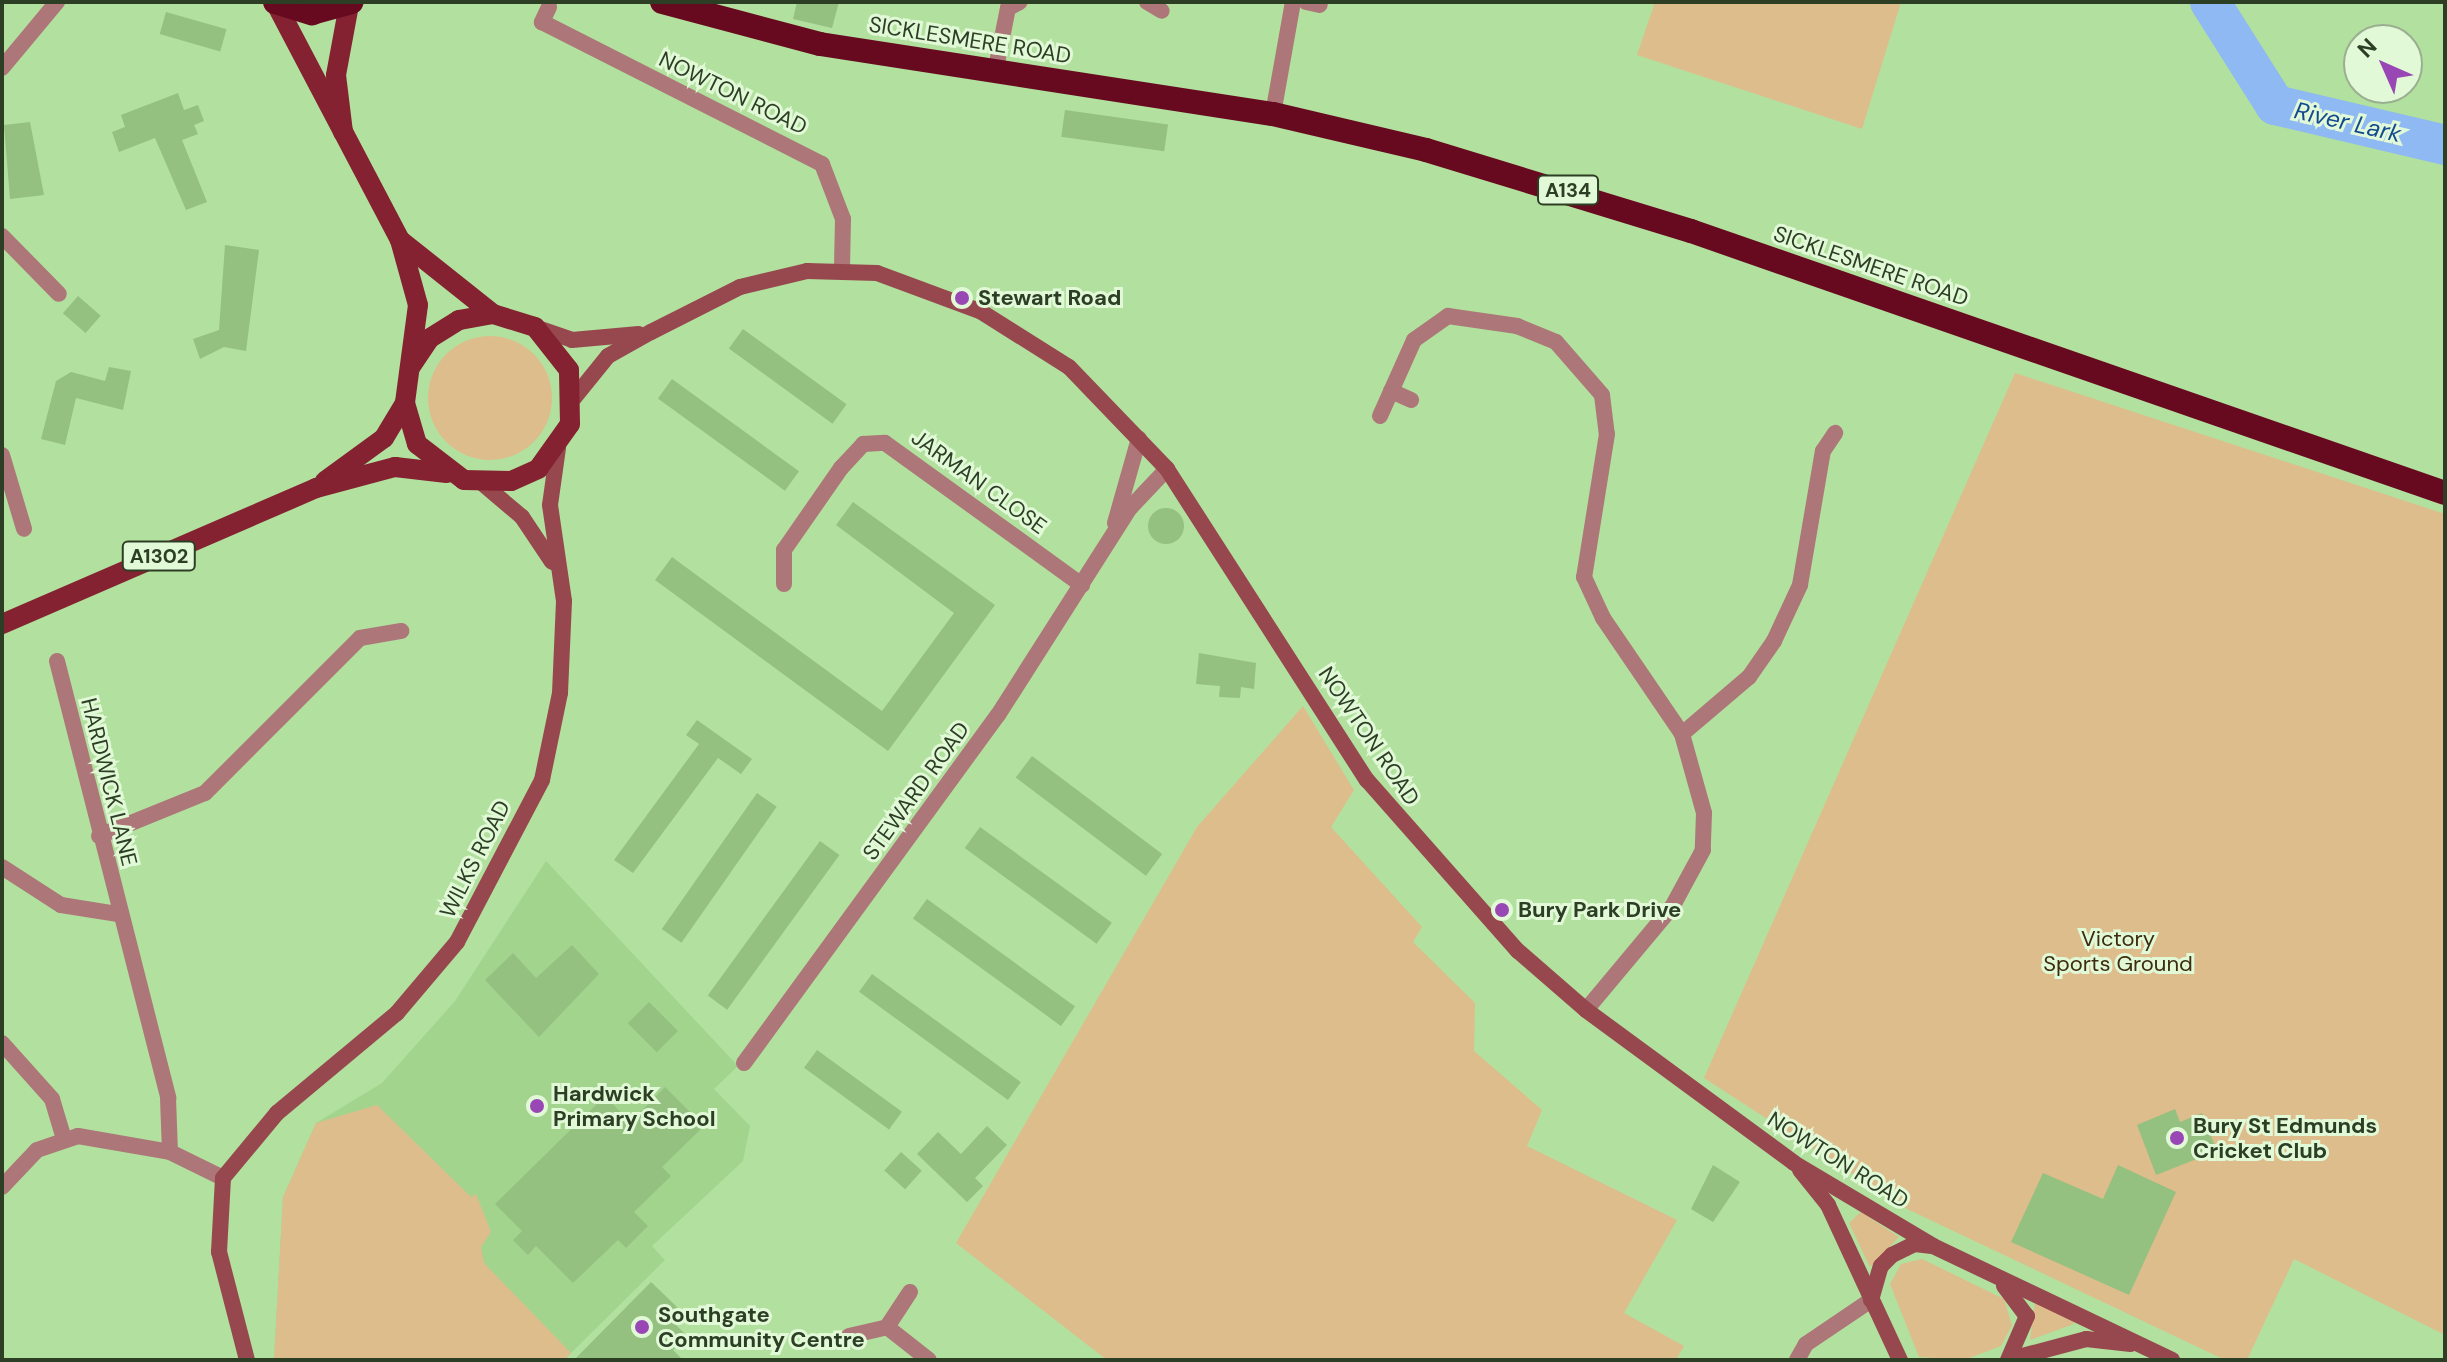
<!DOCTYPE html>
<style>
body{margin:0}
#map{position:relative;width:2447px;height:1362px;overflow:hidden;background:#b2e09e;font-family:"DM Sans",sans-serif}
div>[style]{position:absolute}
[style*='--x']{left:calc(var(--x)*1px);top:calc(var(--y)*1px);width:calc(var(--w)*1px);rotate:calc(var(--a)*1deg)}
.built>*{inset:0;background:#a3d48e}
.green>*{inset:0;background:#debd8c}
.round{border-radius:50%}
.river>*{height:40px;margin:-20px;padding:0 20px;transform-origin:20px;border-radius:20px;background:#8eb9f3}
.building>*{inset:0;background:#94c080;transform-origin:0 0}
.street>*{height:16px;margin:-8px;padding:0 8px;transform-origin:8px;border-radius:8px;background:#ad7678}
.secondary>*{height:16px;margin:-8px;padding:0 8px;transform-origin:8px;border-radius:8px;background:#97484f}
.primary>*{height:20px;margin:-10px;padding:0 10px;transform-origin:10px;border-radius:10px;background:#842231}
.highway>*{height:24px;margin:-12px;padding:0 12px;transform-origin:12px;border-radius:12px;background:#680a1f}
.dots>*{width:22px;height:22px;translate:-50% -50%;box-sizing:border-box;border:4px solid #e2f9d8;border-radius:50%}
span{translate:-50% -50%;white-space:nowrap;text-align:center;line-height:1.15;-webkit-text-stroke:6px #e2f9d8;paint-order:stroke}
.shield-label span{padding:2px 6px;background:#e2f9d8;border:2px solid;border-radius:6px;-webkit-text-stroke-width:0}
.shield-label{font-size:20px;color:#2c3f24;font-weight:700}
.street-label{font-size:22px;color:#2c3f24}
.poi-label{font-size:22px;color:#2c3f24;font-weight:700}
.left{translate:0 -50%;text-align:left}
.park-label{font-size:22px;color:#3e2c0f}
.water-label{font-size:24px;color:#13498e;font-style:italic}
.frame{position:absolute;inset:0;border:4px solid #2c3f24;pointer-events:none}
.north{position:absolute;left:2343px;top:24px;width:80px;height:80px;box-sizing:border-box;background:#e2f9d8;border:2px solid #99af90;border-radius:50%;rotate:315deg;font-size:22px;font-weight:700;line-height:32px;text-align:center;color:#2c3f24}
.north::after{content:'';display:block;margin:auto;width:28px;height:36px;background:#9947b5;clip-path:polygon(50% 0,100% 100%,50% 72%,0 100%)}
</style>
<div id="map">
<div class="built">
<i style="clip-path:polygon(546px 861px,738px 1066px,714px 1089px,750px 1126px,743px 1161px,652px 1246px,665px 1260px,564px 1360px,274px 1360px,283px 1197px,316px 1123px,382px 1083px,455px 1001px)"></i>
</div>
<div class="green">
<i style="clip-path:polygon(1655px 2px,1901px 2px,1862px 129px,1637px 55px)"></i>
<i class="round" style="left:428px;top:336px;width:124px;height:124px"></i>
<i style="clip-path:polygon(2015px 373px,2445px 514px,2445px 1335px,2294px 1259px,2247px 1360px,2225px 1360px,1903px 1207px,1704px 1078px)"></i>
<i style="clip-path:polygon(1303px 706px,1354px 790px,1331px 827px,1422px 927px,1413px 942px,1475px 1003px,1474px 1051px,1542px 1110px,1527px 1146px,1677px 1220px,1624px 1313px,1684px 1346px,1676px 1360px,1107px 1360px,956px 1243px,1197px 827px)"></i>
<i style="clip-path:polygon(377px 1105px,471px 1197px,476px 1194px,491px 1232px,481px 1247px,484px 1263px,571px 1353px,564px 1360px,274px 1360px,283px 1197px,316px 1123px)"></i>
<i style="clip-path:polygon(1861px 1212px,1899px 1237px,1870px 1267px,1849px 1223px)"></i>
<i style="clip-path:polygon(1922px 1259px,2004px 1299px,2012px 1325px,2001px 1346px,1964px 1360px,1919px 1357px,1890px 1284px,1901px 1264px)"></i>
<i style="clip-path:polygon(2035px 1302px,2072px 1318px,2074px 1324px,2030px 1340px)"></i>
</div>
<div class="river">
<i style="--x:2210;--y:2;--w:122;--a:57.7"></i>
<i style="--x:2275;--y:105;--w:175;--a:13.2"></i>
</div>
<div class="building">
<i style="clip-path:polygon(797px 2px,839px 2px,832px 28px,793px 19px)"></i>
<i style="left:166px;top:12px;width:63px;height:23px;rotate:16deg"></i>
<i style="clip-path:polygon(178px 93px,184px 110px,198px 105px,204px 121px,194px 125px,198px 134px,182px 140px,207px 202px,186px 210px,155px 138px,119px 152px,112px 132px,125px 127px,121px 115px)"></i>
<i style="left:1065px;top:110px;width:104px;height:27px;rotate:8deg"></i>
<i style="clip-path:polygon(30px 122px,44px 195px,10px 199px,4px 125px)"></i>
<i style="clip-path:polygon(225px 245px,259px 250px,246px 351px,224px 347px,200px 359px,193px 339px,219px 330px)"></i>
<i style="left:78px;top:296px;width:30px;height:23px;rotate:41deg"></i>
<i style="left:743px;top:329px;width:128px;height:24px;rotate:36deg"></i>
<i style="clip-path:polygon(109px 367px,131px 371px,123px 410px,76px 398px,65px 445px,41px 439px,56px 381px,71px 372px,105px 381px)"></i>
<i style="left:672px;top:379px;width:157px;height:24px;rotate:36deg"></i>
<i style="clip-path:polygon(853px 502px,995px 605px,888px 751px,655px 580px,672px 557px,882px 711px,954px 613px,836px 525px)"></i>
<i class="round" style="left:1148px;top:508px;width:36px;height:36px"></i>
<i style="clip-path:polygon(1199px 653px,1256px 663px,1254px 689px,1241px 687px,1240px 698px,1219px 697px,1220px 686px,1196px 684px)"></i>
<i style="clip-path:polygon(697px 720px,752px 759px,741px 774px,718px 758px,633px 873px,614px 860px,699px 744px,686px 735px)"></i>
<i style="left:1032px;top:756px;width:163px;height:27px;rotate:37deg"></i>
<i style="left:757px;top:793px;width:24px;height:166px;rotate:35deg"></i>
<i style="left:980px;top:827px;width:163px;height:26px;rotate:36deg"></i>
<i style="left:820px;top:841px;width:24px;height:191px;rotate:36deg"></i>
<i style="left:927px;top:899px;width:183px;height:24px;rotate:36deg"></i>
<i style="clip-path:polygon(572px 945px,599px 974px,539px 1037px,485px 980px,513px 953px,536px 978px)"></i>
<i style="left:872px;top:974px;width:184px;height:22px;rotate:36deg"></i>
<i style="left:649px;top:1002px;width:41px;height:30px;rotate:45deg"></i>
<i style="left:817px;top:1050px;width:105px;height:22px;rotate:36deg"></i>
<i style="clip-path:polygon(665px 1087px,704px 1126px,662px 1167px,671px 1176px,634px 1212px,648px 1226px,626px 1248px,618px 1240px,573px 1283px,536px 1246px,528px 1255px,513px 1240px,522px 1231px,495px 1204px,605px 1096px,630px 1122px)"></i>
<i style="clip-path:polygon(2175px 1109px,2180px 1122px,2202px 1113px,2217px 1151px,2156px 1175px,2137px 1125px)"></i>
<i style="clip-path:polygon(987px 1126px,1007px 1145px,975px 1178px,983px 1186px,967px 1202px,917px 1154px,938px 1132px,961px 1154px)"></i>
<i style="left:901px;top:1152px;width:28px;height:25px;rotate:42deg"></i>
<i style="clip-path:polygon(1713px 1165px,1740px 1182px,1713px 1222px,1691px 1209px)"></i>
<i style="clip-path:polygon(2118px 1165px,2176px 1192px,2129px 1295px,2011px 1242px,2043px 1173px,2103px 1199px)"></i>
<i style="clip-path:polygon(651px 1282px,678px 1308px,669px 1318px,687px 1336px,673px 1350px,683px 1360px,574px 1360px)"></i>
</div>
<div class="street">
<i style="--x:1147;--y:2;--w:17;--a:31"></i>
<i style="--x:1306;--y:2;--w:14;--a:12"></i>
<i style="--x:549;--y:7;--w:17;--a:115"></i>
<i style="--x:542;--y:22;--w:314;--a:26.9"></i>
<i style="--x:822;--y:164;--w:59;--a:69.1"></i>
<i style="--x:843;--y:219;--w:49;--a:91.2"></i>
<i style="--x:2;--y:68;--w:86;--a:-50.2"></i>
<i style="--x:996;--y:68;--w:61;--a:-78.7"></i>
<i style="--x:1008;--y:8;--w:13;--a:-27"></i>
<i style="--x:1273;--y:114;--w:114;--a:-79.9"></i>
<i style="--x:2;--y:236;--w:81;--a:45.5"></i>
<i style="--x:1391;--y:391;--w:22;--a:24"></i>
<i style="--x:1380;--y:416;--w:83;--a:-65.9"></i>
<i style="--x:1414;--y:340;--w:42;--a:-35.2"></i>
<i style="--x:1448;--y:316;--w:70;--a:8.2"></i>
<i style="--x:1517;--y:326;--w:42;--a:22.3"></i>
<i style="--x:1556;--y:342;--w:70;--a:49"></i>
<i style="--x:1602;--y:395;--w:39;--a:83"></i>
<i style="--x:1607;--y:434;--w:145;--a:99.1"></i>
<i style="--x:1584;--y:577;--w:45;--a:65.1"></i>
<i style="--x:1603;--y:618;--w:140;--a:55.7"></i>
<i style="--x:1682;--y:734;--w:82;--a:74.4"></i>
<i style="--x:1704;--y:813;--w:37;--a:92"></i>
<i style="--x:1703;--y:850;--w:65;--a:118.5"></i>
<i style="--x:1672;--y:907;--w:134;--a:129.9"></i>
<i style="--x:2;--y:455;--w:77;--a:73.4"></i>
<i style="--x:1115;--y:523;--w:88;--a:-74.2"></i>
<i style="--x:784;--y:584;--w:34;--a:-90"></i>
<i style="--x:784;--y:550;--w:100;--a:-55.2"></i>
<i style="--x:841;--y:468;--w:33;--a:-47"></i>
<i style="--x:863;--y:444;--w:22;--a:-3"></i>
<i style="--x:885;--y:443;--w:243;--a:35.8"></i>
<i style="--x:57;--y:661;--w:451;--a:75.7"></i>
<i style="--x:168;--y:1098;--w:54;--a:87.9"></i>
<i style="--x:1682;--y:734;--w:88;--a:-40.4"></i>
<i style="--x:1749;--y:677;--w:44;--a:-55.2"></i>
<i style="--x:1774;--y:641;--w:62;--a:-65.1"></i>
<i style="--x:1800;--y:585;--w:136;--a:-80.3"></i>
<i style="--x:1823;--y:451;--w:22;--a:-56"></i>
<i style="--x:99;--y:836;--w:114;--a:-22.1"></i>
<i style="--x:205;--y:793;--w:219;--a:-45"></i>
<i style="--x:360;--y:638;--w:42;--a:-9.7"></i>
<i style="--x:2;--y:867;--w:70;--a:32.8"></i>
<i style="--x:61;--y:905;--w:58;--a:9"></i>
<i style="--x:2;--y:1043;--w:75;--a:48.2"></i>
<i style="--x:52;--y:1099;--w:42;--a:73.3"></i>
<i style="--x:744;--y:1063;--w:431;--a:-53.9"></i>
<i style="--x:998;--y:715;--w:246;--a:-57.5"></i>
<i style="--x:1130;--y:508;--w:54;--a:-46.5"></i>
<i style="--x:2;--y:1187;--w:51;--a:-46.6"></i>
<i style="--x:37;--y:1150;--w:43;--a:-18.9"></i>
<i style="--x:78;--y:1136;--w:93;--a:9.9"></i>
<i style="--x:170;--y:1152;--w:59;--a:26.1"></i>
<i style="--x:887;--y:1327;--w:53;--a:38.2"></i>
<i style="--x:849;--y:1336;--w:39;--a:-13"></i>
<i style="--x:887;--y:1327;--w:42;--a:-56.7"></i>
<i style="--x:1797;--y:1360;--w:18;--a:-61"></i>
<i style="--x:1806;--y:1344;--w:78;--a:-34.1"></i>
</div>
<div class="secondary">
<i style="--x:535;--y:327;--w:39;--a:19"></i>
<i style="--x:572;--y:340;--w:67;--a:-5.1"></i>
<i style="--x:574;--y:398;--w:54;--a:-51"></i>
<i style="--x:608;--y:356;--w:49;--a:-29.2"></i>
<i style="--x:651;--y:332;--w:100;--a:-26.8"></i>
<i style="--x:740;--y:287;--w:69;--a:-13.4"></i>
<i style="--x:807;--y:271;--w:70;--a:1.6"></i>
<i style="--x:877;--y:273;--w:110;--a:20.3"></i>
<i style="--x:980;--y:311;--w:105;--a:32.2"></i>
<i style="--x:1069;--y:367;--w:141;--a:46.1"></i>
<i style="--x:1167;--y:469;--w:370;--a:57.3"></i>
<i style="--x:1367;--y:780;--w:228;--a:48.6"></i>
<i style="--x:1518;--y:951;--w:90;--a:40.9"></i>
<i style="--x:1586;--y:1010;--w:258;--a:36.3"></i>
<i style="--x:1794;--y:1163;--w:162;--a:30.8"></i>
<i style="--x:1933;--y:1246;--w:265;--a:25.5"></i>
<i style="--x:483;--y:484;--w:51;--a:40.2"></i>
<i style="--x:522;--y:517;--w:54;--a:56.3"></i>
<i style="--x:1800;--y:1170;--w:45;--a:51.3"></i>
<i style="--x:1828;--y:1205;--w:171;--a:65.1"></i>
<i style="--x:2004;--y:1286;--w:38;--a:53"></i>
<i style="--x:2027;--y:1316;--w:48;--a:113.4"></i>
<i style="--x:1871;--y:1300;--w:35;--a:-74"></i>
<i style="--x:1881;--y:1266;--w:16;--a:-45"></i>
<i style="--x:1892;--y:1255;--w:25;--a:-26"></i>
<i style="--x:1915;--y:1244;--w:17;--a:7"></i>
<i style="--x:2011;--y:1359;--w:78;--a:-14.9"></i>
<i style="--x:2086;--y:1339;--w:45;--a:6.3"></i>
<i style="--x:247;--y:1360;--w:112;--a:-104.5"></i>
<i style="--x:219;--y:1252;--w:74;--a:-86.9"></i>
<i style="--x:223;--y:1178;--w:85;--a:-50.3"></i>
<i style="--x:277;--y:1113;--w:156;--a:-39.8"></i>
<i style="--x:397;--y:1013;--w:93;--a:-49.8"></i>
<i style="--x:457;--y:942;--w:183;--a:-62.3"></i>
<i style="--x:542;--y:780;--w:89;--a:-78.3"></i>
<i style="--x:560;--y:693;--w:92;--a:-87.5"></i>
<i style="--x:564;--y:601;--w:97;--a:-98.3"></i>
<i style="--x:550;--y:505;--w:58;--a:-82"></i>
</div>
<div class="primary">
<i style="--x:275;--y:2;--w:269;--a:62.3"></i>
<i style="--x:400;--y:240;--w:67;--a:74.5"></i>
<i style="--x:418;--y:305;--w:99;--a:97.6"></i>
<i style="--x:405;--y:403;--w:43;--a:73.7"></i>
<i style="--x:417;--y:444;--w:59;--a:37.5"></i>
<i style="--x:464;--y:480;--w:47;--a:1.2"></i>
<i style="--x:511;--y:481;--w:30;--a:-24"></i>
<i style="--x:538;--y:469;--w:55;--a:-54.6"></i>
<i style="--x:570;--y:424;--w:54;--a:-91.1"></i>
<i style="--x:569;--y:370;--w:55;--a:-128.3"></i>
<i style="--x:535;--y:327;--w:44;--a:-162.8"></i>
<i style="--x:493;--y:314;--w:35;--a:170"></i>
<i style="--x:459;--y:320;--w:34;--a:148"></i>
<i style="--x:430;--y:338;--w:34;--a:124"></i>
<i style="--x:343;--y:132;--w:57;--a:-97"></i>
<i style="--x:336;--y:75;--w:71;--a:-79.5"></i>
<i style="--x:400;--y:240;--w:119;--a:38.5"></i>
<i style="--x:325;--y:481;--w:73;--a:-36.1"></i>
<i style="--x:384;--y:438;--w:41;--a:-59"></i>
<i style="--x:2;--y:624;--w:342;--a:-23.4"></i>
<i style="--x:316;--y:488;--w:82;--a:-14.9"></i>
<i style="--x:395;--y:467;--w:52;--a:6.6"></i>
</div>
<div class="highway">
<i style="--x:275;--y:2;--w:39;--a:17"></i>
<i style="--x:312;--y:13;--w:41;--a:-15.4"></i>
<i style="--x:662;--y:2;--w:163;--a:14.9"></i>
<i style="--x:820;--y:44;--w:458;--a:8.8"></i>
<i style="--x:1273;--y:114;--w:157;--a:13.2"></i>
<i style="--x:1426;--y:150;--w:277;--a:17"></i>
<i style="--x:1691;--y:231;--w:798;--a:19.16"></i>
</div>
<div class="dots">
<i style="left:962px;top:298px;background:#9947b5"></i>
<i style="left:1502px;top:910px;background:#9947b5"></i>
<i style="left:537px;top:1106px;background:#9947b5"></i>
<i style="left:2177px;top:1138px;background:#9947b5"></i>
<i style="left:642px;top:1327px;background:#9947b5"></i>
</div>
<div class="shield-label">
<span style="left:1568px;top:190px">A134</span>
<span style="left:159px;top:556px">A1302</span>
</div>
<div class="street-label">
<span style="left:970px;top:40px;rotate:9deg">SICKLESMERE ROAD</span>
<span style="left:733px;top:93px;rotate:26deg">NOWTON ROAD</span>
<span style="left:1871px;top:266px;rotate:19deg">SICKLESMERE ROAD</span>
<span style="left:979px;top:482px;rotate:36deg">JARMAN CLOSE</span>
<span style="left:1369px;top:736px;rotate:56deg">NOWTON ROAD</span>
<span style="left:109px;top:782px;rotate:76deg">HARDWICK LANE</span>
<span style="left:916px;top:791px;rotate:-54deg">STEWARD ROAD</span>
<span style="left:475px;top:859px;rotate:-63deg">WILKS ROAD</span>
<span style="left:1838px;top:1160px;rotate:32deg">NOWTON ROAD</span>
</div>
<div class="poi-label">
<span class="left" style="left:978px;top:298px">Stewart Road</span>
<span class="left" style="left:1518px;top:910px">Bury Park Drive</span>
<span class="left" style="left:553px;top:1106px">Hardwick<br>Primary School</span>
<span class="left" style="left:2193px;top:1138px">Bury St Edmunds<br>Cricket Club</span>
<span class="left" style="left:658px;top:1327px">Southgate<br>Community Centre</span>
</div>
<div class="park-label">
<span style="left:2118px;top:951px">Victory<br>Sports Ground</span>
</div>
<div class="water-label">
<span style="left:2348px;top:122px;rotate:13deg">River Lark</span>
</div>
<div class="frame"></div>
<div class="north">N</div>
</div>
